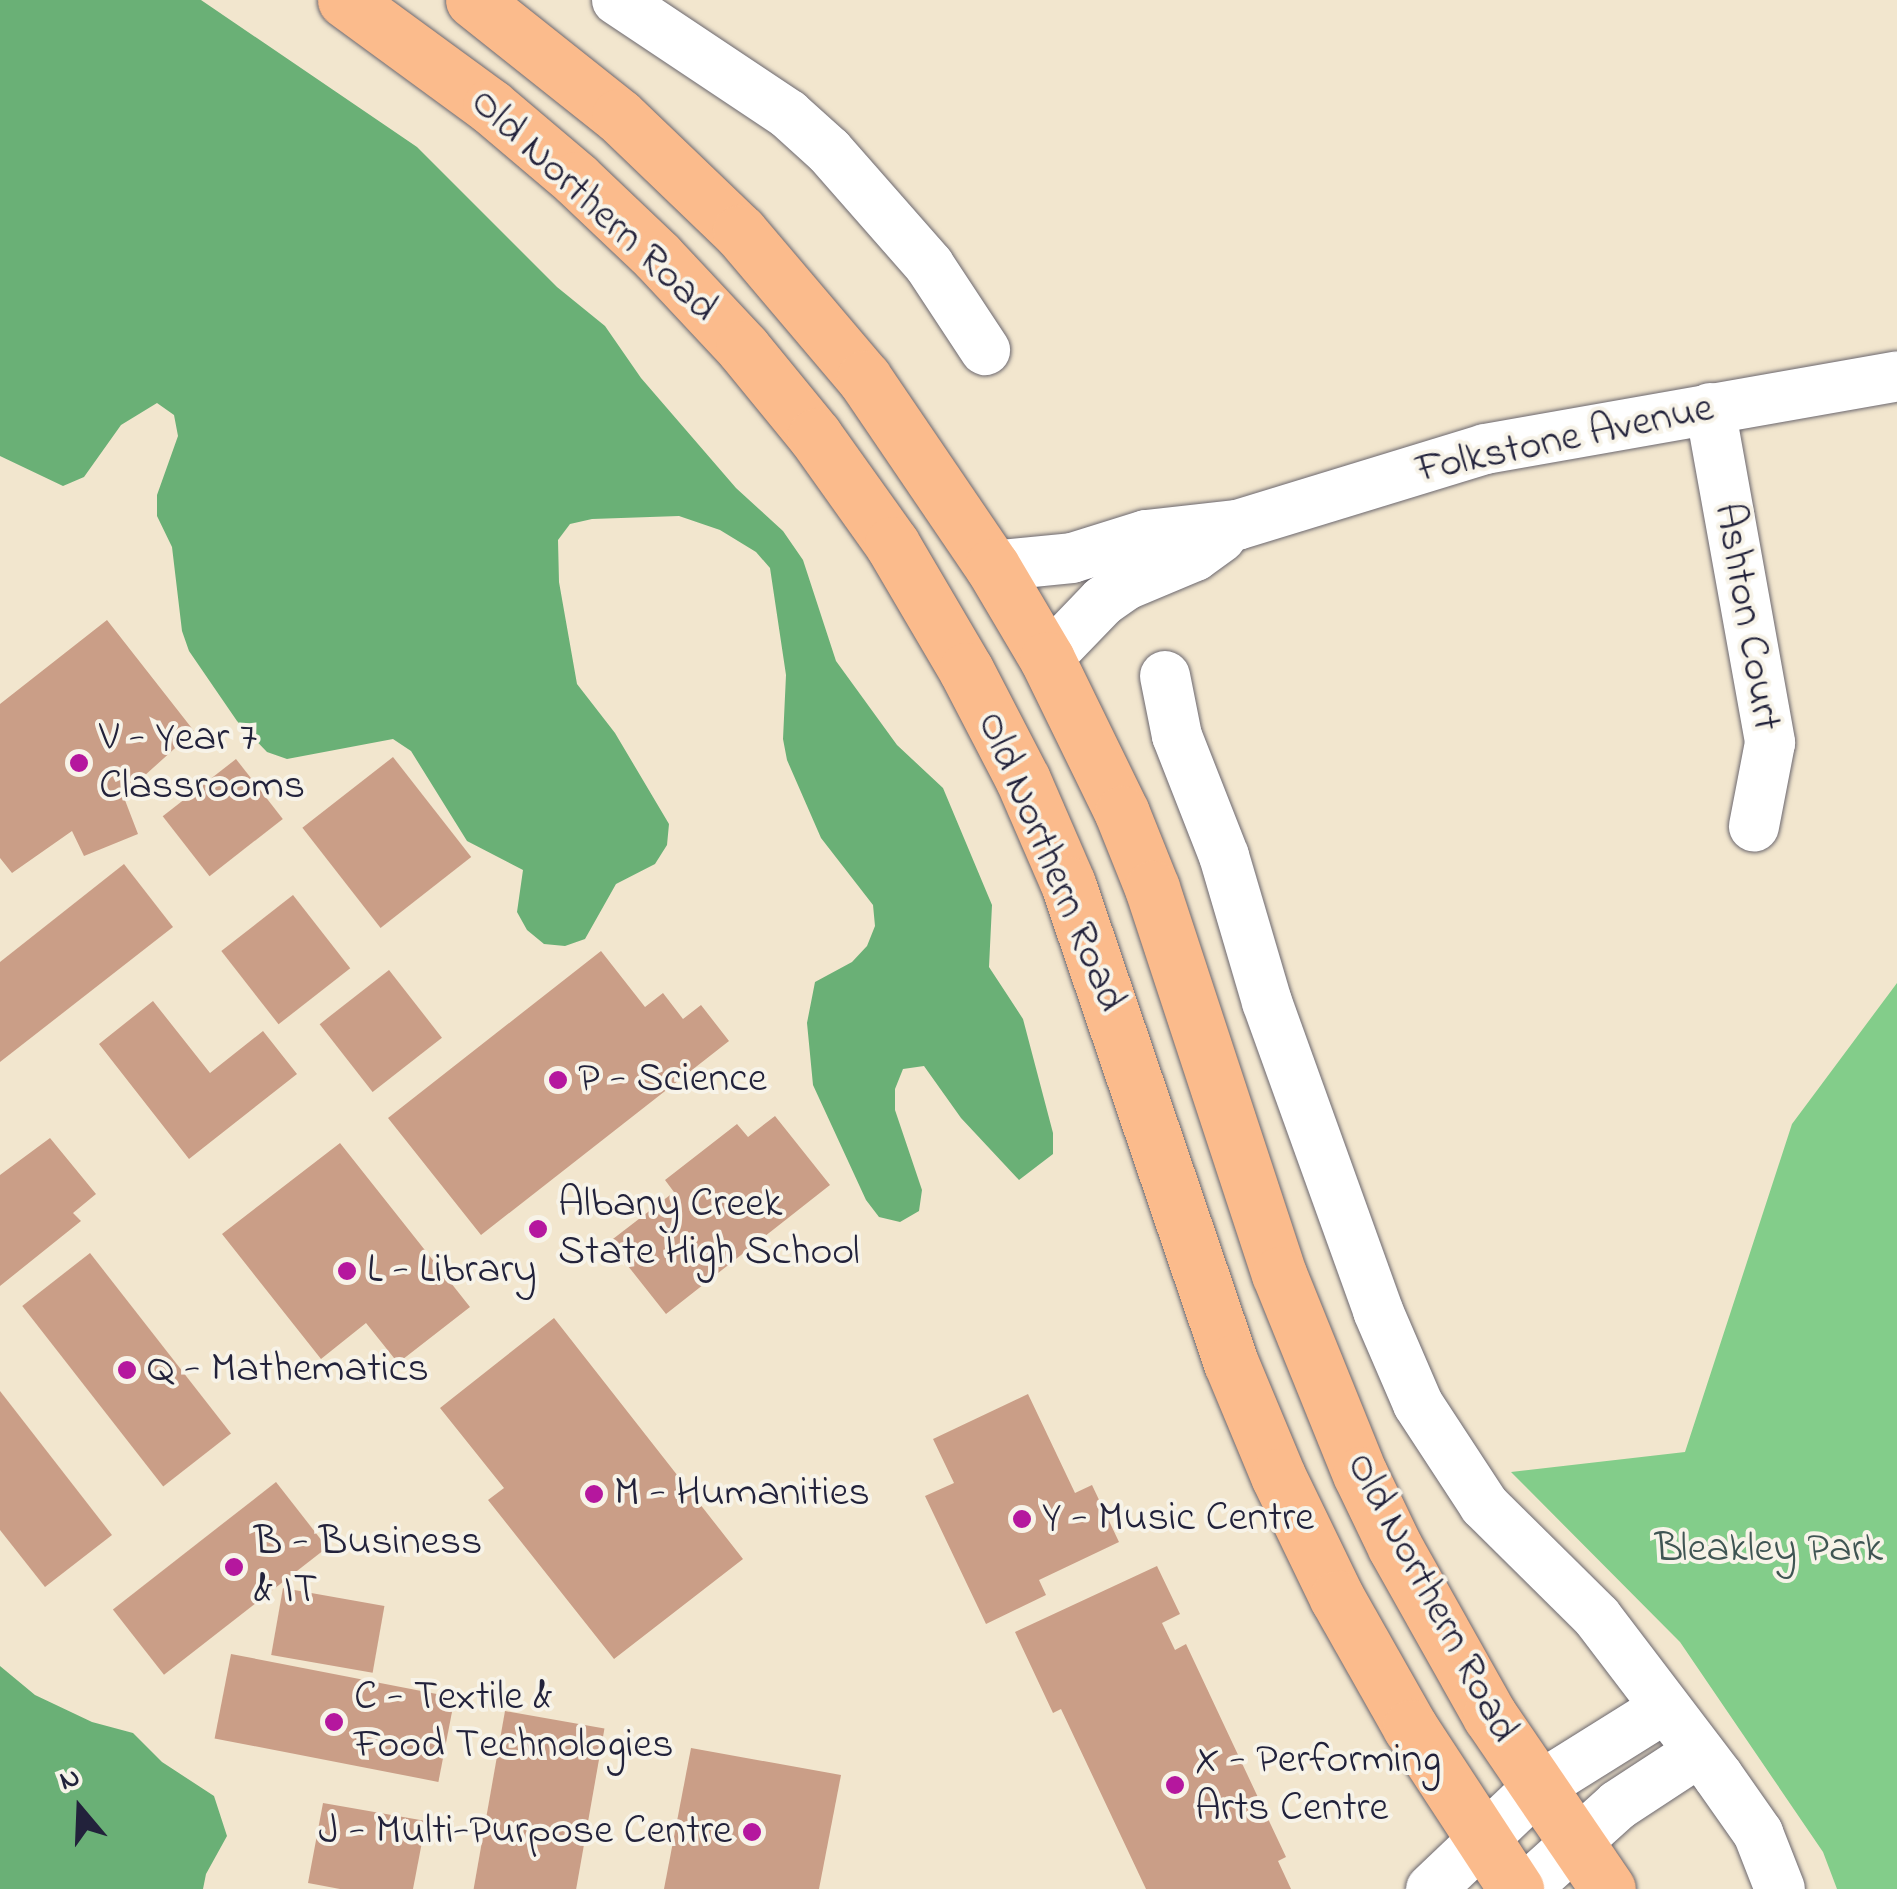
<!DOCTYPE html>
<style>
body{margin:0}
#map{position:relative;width:1897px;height:1889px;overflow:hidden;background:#f2e6ce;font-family:"Indie Flower",sans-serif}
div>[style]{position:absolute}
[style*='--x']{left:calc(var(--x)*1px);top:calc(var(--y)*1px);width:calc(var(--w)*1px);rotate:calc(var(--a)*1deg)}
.green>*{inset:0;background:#83cd8a}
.forest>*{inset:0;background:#6ab076}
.building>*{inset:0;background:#ca9e87;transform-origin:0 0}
.roads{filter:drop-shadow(0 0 2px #6b676e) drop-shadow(0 0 2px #6b676e)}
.minor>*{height:50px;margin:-25px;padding:0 25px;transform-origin:25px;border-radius:25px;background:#fff}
.highway>*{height:55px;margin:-27.5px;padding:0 27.5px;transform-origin:27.5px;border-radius:27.5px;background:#fbbb8c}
.dots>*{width:28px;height:28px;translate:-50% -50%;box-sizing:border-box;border:5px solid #f7f3e8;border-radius:50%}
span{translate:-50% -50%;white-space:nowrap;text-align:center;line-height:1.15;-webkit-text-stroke:8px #f7f3e8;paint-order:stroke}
.street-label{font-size:42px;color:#22223b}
.poi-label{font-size:42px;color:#22223b}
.left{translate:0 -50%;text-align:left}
.right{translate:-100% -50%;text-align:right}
.park-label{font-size:42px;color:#3f5553}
.north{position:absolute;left:30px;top:1759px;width:100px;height:100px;-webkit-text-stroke:8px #f7f3e8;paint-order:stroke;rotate:341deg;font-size:28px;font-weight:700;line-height:40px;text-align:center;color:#22223b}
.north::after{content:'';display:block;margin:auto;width:35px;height:45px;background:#22223b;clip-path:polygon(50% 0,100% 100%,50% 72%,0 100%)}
</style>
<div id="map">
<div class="green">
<i style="clip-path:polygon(1897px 983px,1897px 1889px,1837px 1889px,1823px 1852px,1680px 1642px,1511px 1472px,1685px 1452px,1792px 1124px)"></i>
</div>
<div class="forest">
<i style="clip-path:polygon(0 0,201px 0,417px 147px,557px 287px,605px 326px,641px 378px,736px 488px,783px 531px,803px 560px,836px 661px,897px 745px,943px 788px,992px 905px,989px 967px,1023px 1019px,1053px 1133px,1053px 1154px,1019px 1180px,961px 1118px,924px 1066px,903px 1069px,895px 1089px,895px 1110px,922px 1190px,919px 1211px,900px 1222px,879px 1217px,866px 1200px,813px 1085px,807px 1023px,815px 982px,852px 962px,867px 946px,875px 926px,873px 905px,821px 838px,787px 760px,783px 739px,786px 675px,770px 568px,756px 552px,720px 530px,679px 516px,592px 519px,570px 524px,558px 540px,559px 582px,577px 684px,615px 733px,669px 824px,667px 845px,655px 864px,616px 884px,585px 939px,565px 946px,544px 944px,527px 930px,517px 912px,523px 870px,467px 841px,411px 751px,393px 739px,287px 759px,267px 752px,237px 721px,189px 651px,182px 631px,172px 547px,157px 516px,157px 495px,178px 436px,174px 415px,157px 403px,121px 425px,84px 477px,63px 486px,0 456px)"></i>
<i style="clip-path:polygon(0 1666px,35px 1695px,92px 1722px,133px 1733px,162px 1762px,214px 1796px,227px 1836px,206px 1874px,203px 1889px,0 1889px)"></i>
</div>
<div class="building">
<i style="clip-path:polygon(107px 620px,194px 731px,123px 795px,138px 834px,84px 856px,72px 831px,12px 873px,0 858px,0 704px)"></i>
<i style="left:393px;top:757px;width:127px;height:115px;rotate:52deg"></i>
<i style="left:236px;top:759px;width:76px;height:93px;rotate:52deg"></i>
<i style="clip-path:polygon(124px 864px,173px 927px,0 1062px,0 962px)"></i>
<i style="left:293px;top:895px;width:93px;height:91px;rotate:52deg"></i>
<i style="clip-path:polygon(601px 951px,645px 1007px,663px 993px,683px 1019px,701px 1005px,729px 1041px,481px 1235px,388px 1118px)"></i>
<i style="left:389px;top:970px;width:86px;height:88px;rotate:52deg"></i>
<i style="clip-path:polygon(153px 1001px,210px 1073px,263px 1031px,297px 1074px,189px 1159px,99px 1044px)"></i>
<i style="clip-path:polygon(775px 1116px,830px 1185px,666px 1314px,609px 1242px,674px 1192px,665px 1180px,737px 1124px,748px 1137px)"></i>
<i style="clip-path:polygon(50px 1138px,96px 1194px,73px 1213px,81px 1221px,0 1286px,0 1175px)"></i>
<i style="clip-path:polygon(340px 1143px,470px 1307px,398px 1363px,366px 1323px,321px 1359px,222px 1234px)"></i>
<i style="left:90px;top:1253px;width:229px;height:86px;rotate:52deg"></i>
<i style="clip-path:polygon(554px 1318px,743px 1559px,614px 1659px,488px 1500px,504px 1488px,440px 1408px)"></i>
<i style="clip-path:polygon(0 1391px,112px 1535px,45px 1587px,0 1530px)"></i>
<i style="clip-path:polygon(1028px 1394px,1075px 1493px,1092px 1485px,1119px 1542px,1039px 1580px,1046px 1595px,986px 1624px,925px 1496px,954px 1483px,933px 1439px)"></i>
<i style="left:276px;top:1482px;width:83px;height:207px;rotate:52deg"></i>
<i style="clip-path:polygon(1157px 1566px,1180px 1614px,1162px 1623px,1175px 1650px,1186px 1644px,1286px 1857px,1278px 1861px,1291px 1889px,1146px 1889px,1061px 1709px,1053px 1713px,1015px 1632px)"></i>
<i style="left:283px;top:1588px;width:103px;height:68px;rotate:10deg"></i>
<i style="left:231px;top:1654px;width:228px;height:86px;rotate:11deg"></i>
<i style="left:505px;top:1711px;width:101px;height:181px;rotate:10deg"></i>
<i style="clip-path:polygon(691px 1748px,841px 1775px,819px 1889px,664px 1889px)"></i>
<i style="clip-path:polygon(323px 1803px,426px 1821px,413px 1889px,340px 1889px,308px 1883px)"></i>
</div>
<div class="roads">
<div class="minor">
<i style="--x:617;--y:0;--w:206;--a:33.7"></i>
<i style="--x:788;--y:114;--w:55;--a:42.1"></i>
<i style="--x:829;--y:151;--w:152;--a:48.7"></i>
<i style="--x:929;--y:265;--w:102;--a:56.6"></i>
<i style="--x:1710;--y:408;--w:340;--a:79.8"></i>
<i style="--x:1770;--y:743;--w:85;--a:100.9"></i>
<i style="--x:992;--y:566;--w:80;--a:-5.7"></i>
<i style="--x:1072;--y:558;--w:77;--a:-17.3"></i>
<i style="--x:1146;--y:535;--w:92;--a:-6.3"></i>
<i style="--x:1237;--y:525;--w:259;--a:-17"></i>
<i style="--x:1485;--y:449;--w:418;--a:-10"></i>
<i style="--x:1047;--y:659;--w:81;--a:-46"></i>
<i style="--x:1103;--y:601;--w:28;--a:-35"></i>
<i style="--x:1126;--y:585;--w:75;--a:-22.8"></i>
<i style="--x:1195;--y:556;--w:32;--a:-36"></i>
<i style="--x:1165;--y:676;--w:61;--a:78.7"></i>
<i style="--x:1177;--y:736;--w:129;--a:68.6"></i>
<i style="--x:1224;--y:856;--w:152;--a:73.6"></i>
<i style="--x:1267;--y:1002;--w:328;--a:70.2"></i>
<i style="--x:1378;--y:1311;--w:101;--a:66.7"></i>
<i style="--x:1418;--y:1404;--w:121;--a:56.8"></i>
<i style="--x:1484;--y:1505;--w:159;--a:44.7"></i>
<i style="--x:1597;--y:1617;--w:200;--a:52.7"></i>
<i style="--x:1718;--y:1776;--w:70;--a:54.9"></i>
<i style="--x:1758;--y:1833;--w:60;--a:68.6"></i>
<i style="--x:1431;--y:1889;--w:146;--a:-43.6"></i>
<i style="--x:1537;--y:1788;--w:151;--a:-32"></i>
<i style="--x:1525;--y:1889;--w:125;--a:-42.1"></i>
<i style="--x:1618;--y:1805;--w:97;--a:-33.2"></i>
</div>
<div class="highway">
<i style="--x:345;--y:0;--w:180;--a:36.2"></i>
<i style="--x:490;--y:106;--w:113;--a:40.3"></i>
<i style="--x:576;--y:179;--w:112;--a:43.5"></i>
<i style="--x:657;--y:256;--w:126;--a:46.9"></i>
<i style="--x:743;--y:348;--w:114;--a:50.7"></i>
<i style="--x:815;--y:436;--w:133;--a:54.5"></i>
<i style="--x:892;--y:544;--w:146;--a:59.6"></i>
<i style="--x:966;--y:670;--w:124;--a:62.6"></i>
<i style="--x:1023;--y:780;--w:113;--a:66.6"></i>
<i style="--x:1068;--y:884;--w:506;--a:71.21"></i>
<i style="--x:1231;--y:1363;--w:122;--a:67.4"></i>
<i style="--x:1278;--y:1476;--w:136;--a:64.2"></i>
<i style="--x:1337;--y:1598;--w:148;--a:60.5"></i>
<i style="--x:1410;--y:1727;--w:194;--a:56.8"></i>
<i style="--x:473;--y:0;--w:186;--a:38.5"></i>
<i style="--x:619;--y:116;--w:168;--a:43.8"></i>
<i style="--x:740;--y:232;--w:192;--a:49.7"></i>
<i style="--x:864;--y:378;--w:227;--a:55.8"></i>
<i style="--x:992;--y:566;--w:108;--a:59.4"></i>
<i style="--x:1047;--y:659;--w:171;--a:64"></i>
<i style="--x:1122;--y:813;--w:81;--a:68.2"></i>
<i style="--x:1152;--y:888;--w:406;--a:71.8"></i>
<i style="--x:1279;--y:1274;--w:216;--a:68"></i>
<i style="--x:1360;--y:1474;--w:81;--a:64.4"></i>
<i style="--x:1395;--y:1547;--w:194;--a:60.7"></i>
<i style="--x:1490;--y:1716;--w:209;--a:55.7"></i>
</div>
</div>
<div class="dots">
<i style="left:79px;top:763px;background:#b5179e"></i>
<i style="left:558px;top:1080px;background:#b5179e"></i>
<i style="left:538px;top:1229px;background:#b5179e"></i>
<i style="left:347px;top:1271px;background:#b5179e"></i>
<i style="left:127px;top:1370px;background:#b5179e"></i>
<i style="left:594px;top:1494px;background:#b5179e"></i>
<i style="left:1022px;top:1519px;background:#b5179e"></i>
<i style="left:234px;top:1567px;background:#b5179e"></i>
<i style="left:334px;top:1722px;background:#b5179e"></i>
<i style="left:1175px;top:1785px;background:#b5179e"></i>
<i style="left:752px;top:1832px;background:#b5179e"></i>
</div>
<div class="street-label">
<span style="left:593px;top:206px;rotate:43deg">Old Northern Road</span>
<span style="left:1565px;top:440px;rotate:-12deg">Folkstone Avenue</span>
<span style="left:1746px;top:617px;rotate:80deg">Ashton Court</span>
<span style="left:1050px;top:862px;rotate:67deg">Old Northern Road</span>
<span style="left:1431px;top:1598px;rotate:62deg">Old Northern Road</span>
</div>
<div class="poi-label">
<span class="left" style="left:99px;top:763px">V - Year 7<br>Classrooms</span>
<span class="left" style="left:578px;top:1080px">P - Science</span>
<span class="left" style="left:558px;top:1229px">Albany Creek<br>State High School</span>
<span class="left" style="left:367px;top:1271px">L - Library</span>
<span class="left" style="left:147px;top:1370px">Q - Mathematics</span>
<span class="left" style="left:614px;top:1494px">M - Humanities</span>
<span class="left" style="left:1042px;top:1519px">Y - Music Centre</span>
<span class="left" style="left:254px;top:1567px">B - Business<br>&amp; IT</span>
<span class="left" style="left:354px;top:1722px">C - Textile &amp;<br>Food Technologies</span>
<span class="left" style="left:1195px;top:1785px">X - Performing<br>Arts Centre</span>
<span class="right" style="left:732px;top:1832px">J - Multi-Purpose Centre</span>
</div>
<div class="park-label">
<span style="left:1769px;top:1550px">Bleakley Park</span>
</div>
<div class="north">N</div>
</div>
